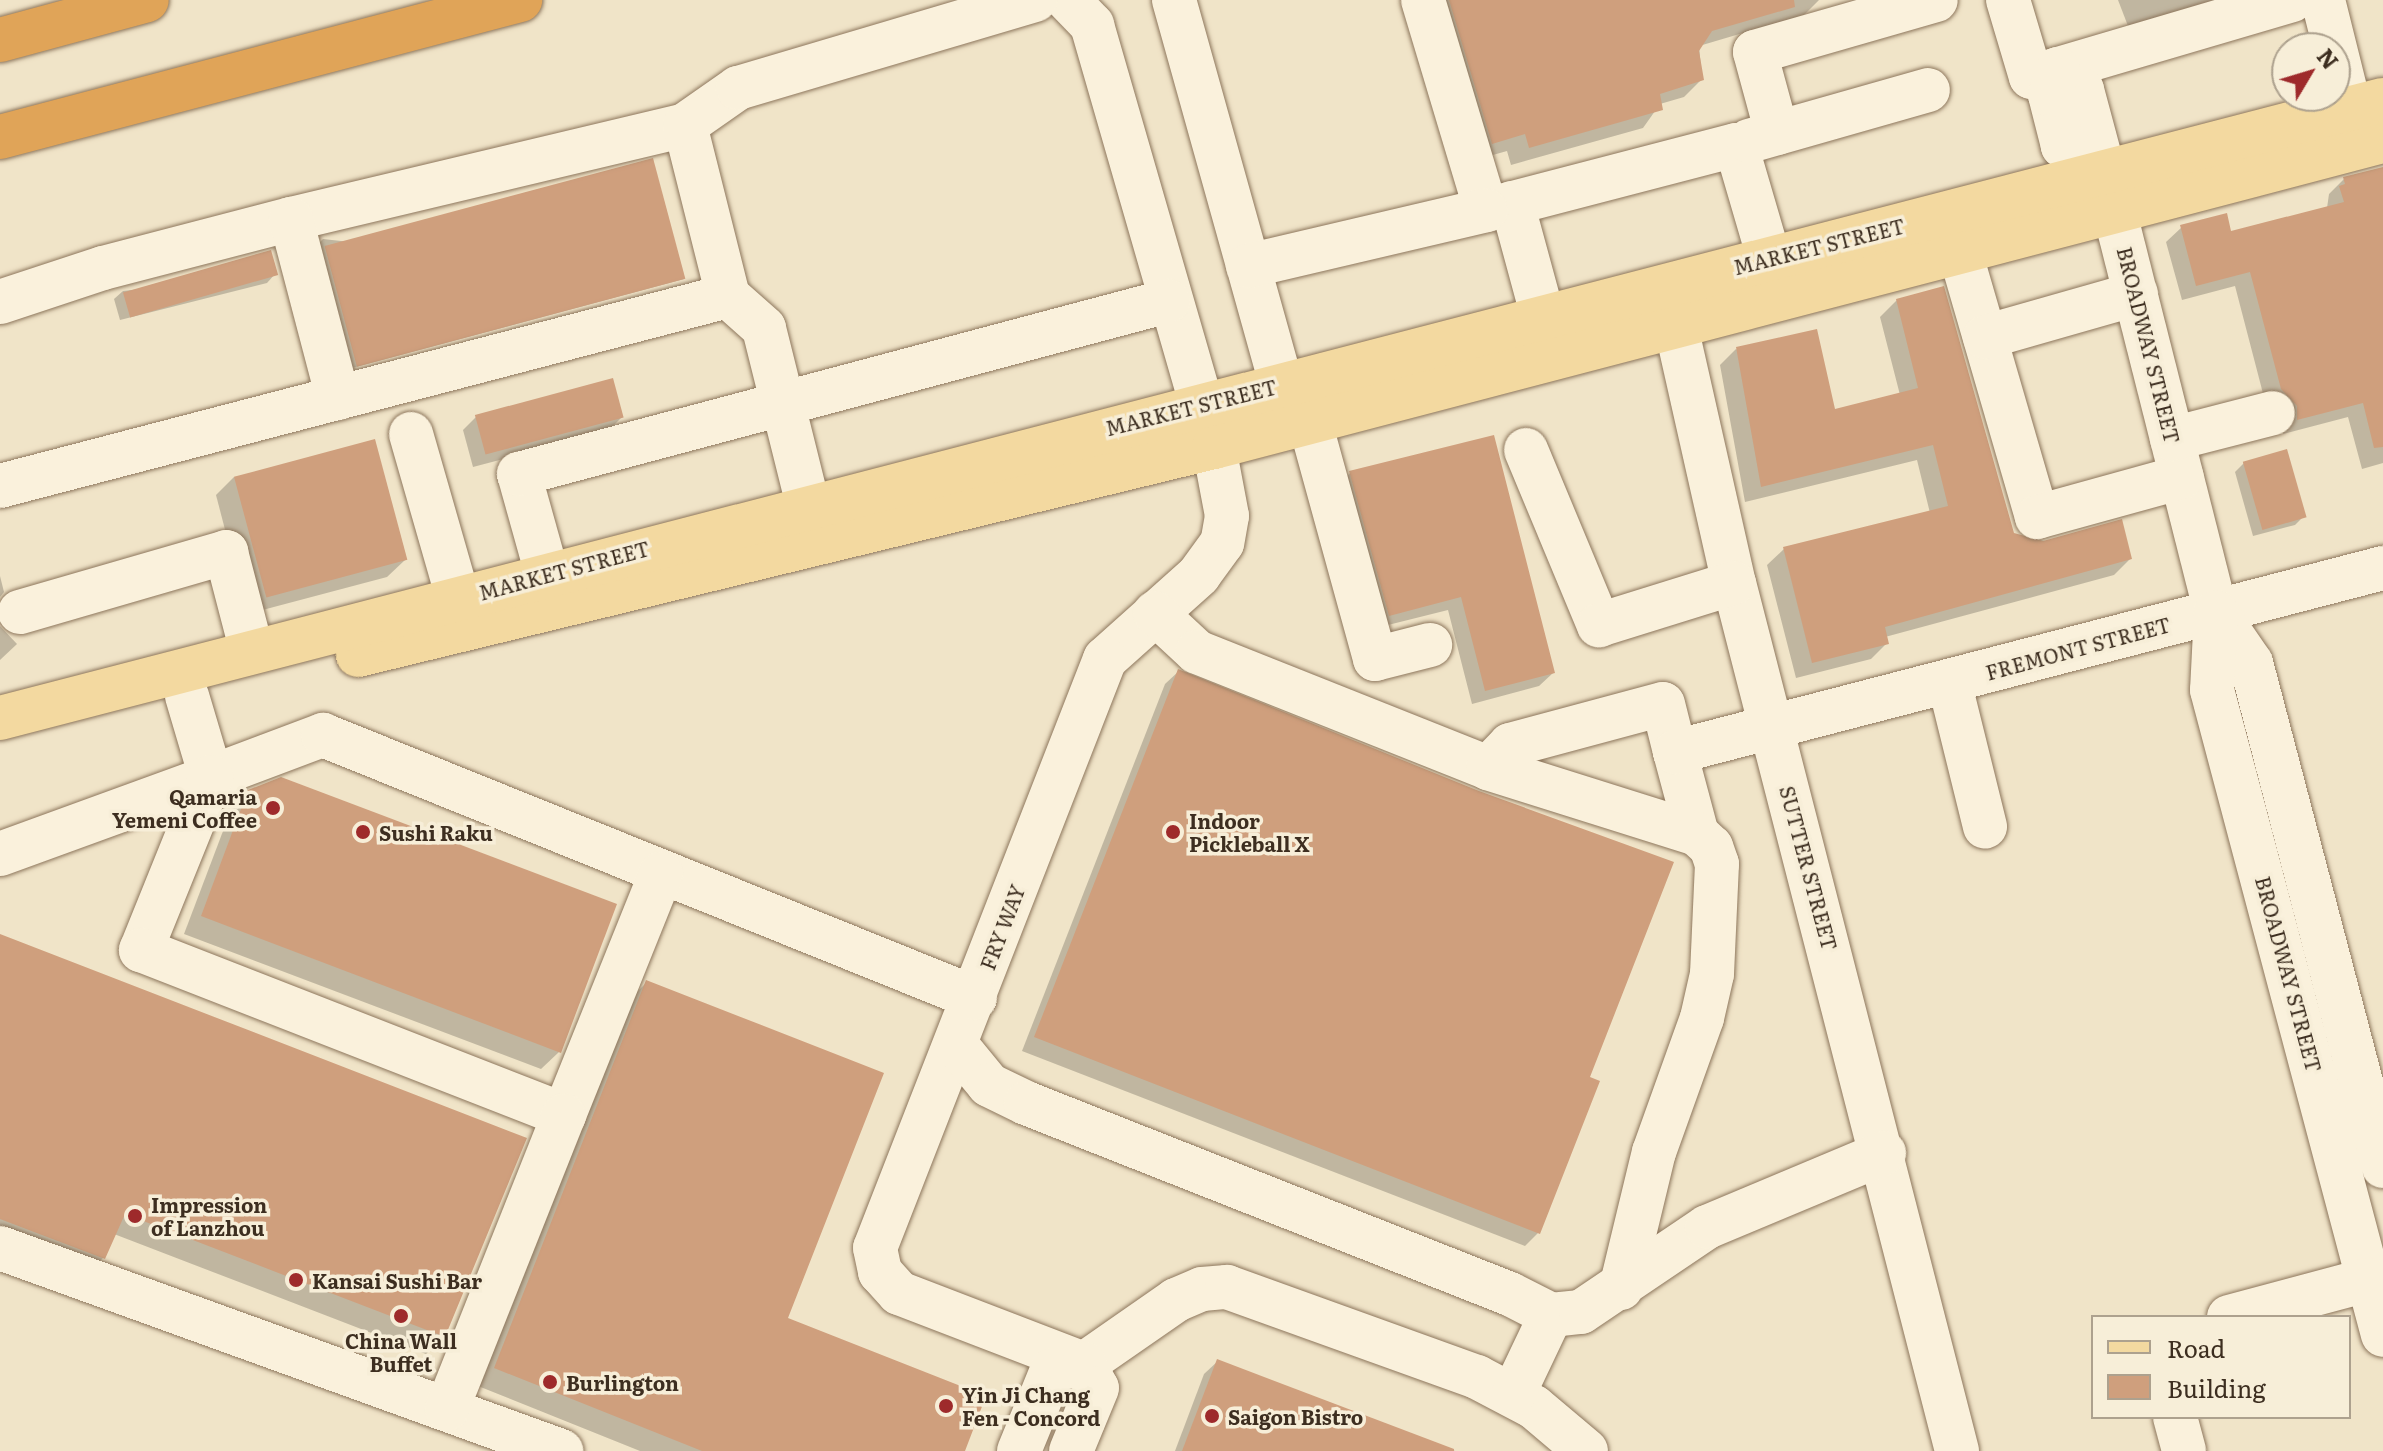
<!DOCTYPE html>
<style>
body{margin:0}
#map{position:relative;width:2383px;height:1451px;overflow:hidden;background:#f0e4c8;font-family:Literata,serif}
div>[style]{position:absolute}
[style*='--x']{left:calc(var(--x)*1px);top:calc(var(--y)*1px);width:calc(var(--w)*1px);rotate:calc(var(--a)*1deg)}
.shadow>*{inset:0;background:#0003}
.building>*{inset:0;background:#cf9f7d;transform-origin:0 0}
.roads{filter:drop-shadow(0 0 2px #8d765c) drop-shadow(0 0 2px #8d765c)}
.minor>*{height:44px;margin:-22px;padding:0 22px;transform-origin:22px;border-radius:22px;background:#faf1dc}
.major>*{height:44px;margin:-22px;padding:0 22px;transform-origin:22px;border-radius:22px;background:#f3d9a0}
.highway>*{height:44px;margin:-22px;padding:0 22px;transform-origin:22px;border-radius:22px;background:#e0a458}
.dots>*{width:22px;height:22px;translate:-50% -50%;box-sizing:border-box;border:4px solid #f7eed8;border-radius:50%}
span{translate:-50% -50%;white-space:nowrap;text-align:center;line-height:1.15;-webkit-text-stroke:7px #f7eed8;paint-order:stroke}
.street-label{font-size:20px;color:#3d2e20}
.poi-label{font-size:20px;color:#3d2e20;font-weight:700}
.right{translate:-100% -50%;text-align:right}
.left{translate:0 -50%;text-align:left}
.legend{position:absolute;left:2091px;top:1315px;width:260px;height:104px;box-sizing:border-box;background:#f7eed8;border:2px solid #ada18e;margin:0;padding:10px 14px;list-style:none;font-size:24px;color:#3d2e20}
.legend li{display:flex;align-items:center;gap:16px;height:40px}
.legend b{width:40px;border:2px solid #ada18e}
.north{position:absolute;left:2271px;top:32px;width:80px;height:80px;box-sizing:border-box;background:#f7eed8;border:2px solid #ada18e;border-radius:50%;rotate:52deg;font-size:22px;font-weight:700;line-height:32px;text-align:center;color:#3d2e20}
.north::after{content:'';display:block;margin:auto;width:28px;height:36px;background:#9e2a2b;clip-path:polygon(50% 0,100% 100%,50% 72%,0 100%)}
</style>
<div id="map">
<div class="shadow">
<i style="clip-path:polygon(1420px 0,1819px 0,1804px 15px,1699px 46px,1702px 79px,1684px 97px,1660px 104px,1643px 128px,1511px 165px,1507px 151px,1475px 160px)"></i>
<i style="clip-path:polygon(2118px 0,2225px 0,2128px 26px)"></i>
<i style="clip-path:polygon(2383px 168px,2383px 463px,2362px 469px,2348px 417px,2283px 434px,2283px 421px,2266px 405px,2235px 286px,2182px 300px,2166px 242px,2182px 227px,2230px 233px,2327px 208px,2329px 194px,2344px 179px)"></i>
<i style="clip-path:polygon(323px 239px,684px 279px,352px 368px,319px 243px)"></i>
<i style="clip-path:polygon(275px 274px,267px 283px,120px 320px,114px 299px,123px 291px)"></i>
<i style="clip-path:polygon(1897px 300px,2012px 534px,2130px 559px,2114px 575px,1885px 637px,1887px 643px,1871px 659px,1796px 678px,1767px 565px,1784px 549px,1930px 513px,1917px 460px,1745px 502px,1720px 365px,1736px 349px,1833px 411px,1900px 395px,1880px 317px)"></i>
<i style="clip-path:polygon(476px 417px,621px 418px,608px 431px,473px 467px,463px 430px)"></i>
<i style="clip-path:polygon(2244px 463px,2304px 516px,2295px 525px,2253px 536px,2235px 472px)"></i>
<i style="clip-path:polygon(1350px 473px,1553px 673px,1539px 686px,1472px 704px,1448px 610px,1376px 628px,1337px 487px)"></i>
<i style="clip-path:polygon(234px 477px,405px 560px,387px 577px,247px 614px,216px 495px)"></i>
<i style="clip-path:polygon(0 576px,4px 592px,0 597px)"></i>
<i style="clip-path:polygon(0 626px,17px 644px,0 660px)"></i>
<i style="clip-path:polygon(1179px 671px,1588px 1078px,1538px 1233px,1525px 1246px,1022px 1051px,1165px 684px)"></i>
<i style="clip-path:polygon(250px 791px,559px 1052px,541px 1069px,184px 934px,231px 810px)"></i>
<i style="clip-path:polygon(0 936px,444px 1336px,426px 1354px,114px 1234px,103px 1258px,85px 1276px,0 1243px)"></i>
<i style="clip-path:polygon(647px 982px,786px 1319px,963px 1451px,640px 1451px,478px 1386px,629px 1000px)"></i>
<i style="clip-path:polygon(1218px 1361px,1455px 1451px,1175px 1451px,1204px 1374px)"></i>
</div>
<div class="building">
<i style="clip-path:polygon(1449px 0,1794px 0,1795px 7px,1712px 31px,1699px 51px,1704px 80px,1660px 94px,1663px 110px,1529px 148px,1525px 134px,1492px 144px)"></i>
<i style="left:653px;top:158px;width:125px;height:340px;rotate:75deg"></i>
<i style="clip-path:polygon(2383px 167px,2383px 447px,2374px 448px,2363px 403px,2297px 420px,2297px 406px,2281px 389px,2250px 272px,2196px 286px,2180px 225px,2227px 213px,2231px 231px,2344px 202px,2339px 186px,2345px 184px,2343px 177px)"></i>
<i style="left:271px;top:250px;width:26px;height:154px;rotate:74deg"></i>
<i style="clip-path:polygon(1944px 286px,2014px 533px,2043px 541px,2122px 519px,2132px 559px,1885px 627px,1889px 644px,1812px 663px,1783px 547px,1948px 506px,1933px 445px,1761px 487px,1736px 347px,1817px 329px,1835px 409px,1918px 388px,1896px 299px)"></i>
<i style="left:613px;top:378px;width:41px;height:143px;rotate:75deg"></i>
<i style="clip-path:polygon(1494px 435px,1555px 673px,1485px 691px,1461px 597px,1389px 616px,1349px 471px)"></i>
<i style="left:375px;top:439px;width:125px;height:146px;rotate:75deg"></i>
<i style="left:2287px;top:449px;width:71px;height:46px;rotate:74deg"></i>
<i style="clip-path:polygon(1178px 669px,1479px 791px,1674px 862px,1590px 1077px,1600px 1081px,1540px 1234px,1034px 1037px)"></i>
<i style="clip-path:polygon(281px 777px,617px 904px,561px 1053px,201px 916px,248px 790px)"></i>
<i style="clip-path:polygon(0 934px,527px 1138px,445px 1337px,125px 1214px,105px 1259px,0 1219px)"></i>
<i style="clip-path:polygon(646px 980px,884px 1073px,788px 1318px,986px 1396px,965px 1451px,702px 1451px,494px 1368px)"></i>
<i style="clip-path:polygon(1217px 1359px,1454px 1449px,1454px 1451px,1182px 1451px)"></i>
</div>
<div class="roads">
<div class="minor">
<i style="--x:1068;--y:0;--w:35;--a:46"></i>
<i style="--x:1092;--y:25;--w:439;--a:73.9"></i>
<i style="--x:1214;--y:447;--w:70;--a:79.3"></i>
<i style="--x:1227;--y:516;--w:27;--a:100"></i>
<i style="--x:1222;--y:543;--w:39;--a:126"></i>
<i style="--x:1199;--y:575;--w:126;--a:138.2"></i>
<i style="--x:1105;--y:659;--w:632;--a:111.33"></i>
<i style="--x:875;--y:1248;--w:25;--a:78"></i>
<i style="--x:880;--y:1272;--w:28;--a:48"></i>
<i style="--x:899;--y:1293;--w:198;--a:21"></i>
<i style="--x:1084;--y:1364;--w:112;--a:-34.8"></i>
<i style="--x:1176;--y:1300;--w:28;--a:-23"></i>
<i style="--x:1202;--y:1289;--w:25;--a:-5"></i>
<i style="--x:1227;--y:1287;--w:266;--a:19.8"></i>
<i style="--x:1477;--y:1377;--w:64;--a:27.8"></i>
<i style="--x:1534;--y:1407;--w:68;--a:40.2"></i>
<i style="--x:1174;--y:0;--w:399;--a:74.4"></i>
<i style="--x:1423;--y:0;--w:219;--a:73.3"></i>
<i style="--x:1486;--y:210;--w:258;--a:-14.6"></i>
<i style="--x:1736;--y:145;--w:118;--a:73.7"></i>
<i style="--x:2008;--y:0;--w:80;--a:73.4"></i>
<i style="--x:2031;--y:77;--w:272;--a:-16.4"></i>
<i style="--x:2323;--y:0;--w:111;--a:76"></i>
<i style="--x:2058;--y:69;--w:32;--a:41"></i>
<i style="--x:2082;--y:90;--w:85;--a:75"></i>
<i style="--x:2104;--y:172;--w:49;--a:-147.6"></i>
<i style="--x:2063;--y:146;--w:53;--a:-104.3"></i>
<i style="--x:2050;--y:95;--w:27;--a:-73"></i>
<i style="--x:1777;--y:133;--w:84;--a:-105.2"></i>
<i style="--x:1755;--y:52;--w:188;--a:-16"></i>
<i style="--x:1749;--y:141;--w:186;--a:-15.9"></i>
<i style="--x:2105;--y:174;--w:452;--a:75.8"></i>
<i style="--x:1512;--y:203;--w:118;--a:74.8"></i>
<i style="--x:291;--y:219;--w:405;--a:-13.4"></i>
<i style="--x:1960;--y:252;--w:276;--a:73.8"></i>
<i style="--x:2037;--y:517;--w:150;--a:-15.4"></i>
<i style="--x:1248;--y:266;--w:244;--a:-13.2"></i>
<i style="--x:1668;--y:291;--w:299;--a:77.3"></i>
<i style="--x:1734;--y:583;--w:896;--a:75.59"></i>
<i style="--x:0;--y:302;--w:108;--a:-18.3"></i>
<i style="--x:103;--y:268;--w:194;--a:-14.6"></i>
<i style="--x:291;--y:219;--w:185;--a:75.3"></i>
<i style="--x:1985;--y:337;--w:157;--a:-15.9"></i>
<i style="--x:1309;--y:419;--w:249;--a:74.6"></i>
<i style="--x:1375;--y:659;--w:57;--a:-14.3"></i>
<i style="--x:411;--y:434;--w:171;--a:74"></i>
<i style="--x:2172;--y:439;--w:104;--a:-14.4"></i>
<i style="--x:1526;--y:450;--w:190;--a:67.4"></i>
<i style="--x:1599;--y:625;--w:141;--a:-17.3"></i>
<i style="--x:0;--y:486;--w:752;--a:-14.63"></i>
<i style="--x:808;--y:505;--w:182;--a:-104"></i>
<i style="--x:764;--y:328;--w:48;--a:-138.4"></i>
<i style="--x:728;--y:296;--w:176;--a:-104.1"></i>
<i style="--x:685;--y:125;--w:65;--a:-34.9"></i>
<i style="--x:738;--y:88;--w:310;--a:-16.5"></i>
<i style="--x:547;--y:574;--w:104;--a:-105.6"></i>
<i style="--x:519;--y:474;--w:672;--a:-14.93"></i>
<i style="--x:20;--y:612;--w:215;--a:-16.2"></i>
<i style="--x:226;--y:552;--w:103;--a:75.4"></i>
<i style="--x:1155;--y:613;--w:57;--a:42.9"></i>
<i style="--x:1197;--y:652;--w:313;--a:21.7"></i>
<i style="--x:1949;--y:681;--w:150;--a:76.1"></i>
<i style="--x:187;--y:696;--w:84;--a:73.5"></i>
<i style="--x:211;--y:777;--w:120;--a:-20.6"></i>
<i style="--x:323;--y:735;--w:703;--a:21.97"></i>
<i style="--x:1675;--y:752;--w:85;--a:75"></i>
<i style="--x:1697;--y:834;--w:219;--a:-162.5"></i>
<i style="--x:1488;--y:768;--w:32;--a:-46"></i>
<i style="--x:1510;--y:745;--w:158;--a:-15"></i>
<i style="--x:1663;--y:704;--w:49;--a:76"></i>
<i style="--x:1675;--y:752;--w:732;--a:-14.57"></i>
<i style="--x:0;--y:854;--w:225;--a:-20"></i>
<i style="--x:211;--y:777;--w:187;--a:112"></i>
<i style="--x:141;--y:950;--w:454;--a:21.3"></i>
<i style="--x:564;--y:1115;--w:260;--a:-68.1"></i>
<i style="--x:957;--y:1046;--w:50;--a:50.6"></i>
<i style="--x:989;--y:1085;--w:41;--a:25.9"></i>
<i style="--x:1026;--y:1103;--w:520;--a:21.54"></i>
<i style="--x:1510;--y:1294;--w:46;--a:27.1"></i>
<i style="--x:2383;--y:1166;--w:520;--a:-104.7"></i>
<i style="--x:2251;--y:663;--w:62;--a:-124.5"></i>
<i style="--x:2216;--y:612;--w:78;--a:92.9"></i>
<i style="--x:2212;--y:690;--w:667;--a:75.15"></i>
<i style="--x:0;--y:1248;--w:597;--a:19.89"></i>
<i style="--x:1621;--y:1288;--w:140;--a:-76.4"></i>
<i style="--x:1654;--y:1152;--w:142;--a:-70.3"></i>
<i style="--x:1702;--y:1018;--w:45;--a:-77.2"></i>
<i style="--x:1712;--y:974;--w:110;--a:-87.4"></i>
<i style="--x:1717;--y:864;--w:18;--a:-109"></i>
<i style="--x:1711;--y:847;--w:19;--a:-137"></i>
<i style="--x:2229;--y:1317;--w:143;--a:-15"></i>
<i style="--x:1513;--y:1395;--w:89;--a:-64.6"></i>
<i style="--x:1551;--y:1315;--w:30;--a:-6"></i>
<i style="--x:1581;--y:1312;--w:152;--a:-34"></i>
<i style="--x:1707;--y:1227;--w:192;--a:-22.7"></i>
<i style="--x:447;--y:1409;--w:316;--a:-68.3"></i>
<i style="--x:2175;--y:1417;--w:35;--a:75"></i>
<i style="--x:1019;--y:1451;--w:87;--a:-67.8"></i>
<i style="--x:1052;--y:1370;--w:33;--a:-11"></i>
<i style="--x:1084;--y:1364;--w:27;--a:62"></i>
<i style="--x:1097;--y:1388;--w:68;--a:112.4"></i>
</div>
<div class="major">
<i style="--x:358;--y:655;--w:881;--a:-13.66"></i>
<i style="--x:1214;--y:447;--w:1208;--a:-14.67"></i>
<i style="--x:0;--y:718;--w:2462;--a:-14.54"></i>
</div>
<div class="highway">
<i style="--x:0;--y:40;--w:152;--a:-15.2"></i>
<i style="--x:0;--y:137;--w:538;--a:-14.76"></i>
</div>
</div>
<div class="dots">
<i style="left:273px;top:808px;background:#9e2a2b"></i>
<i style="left:363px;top:832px;background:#9e2a2b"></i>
<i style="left:1173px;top:832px;background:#9e2a2b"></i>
<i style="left:135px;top:1216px;background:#9e2a2b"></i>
<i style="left:296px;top:1280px;background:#9e2a2b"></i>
<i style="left:401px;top:1316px;background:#9e2a2b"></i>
<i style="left:550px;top:1382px;background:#9e2a2b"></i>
<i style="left:946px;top:1406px;background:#9e2a2b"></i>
<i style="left:1212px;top:1416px;background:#9e2a2b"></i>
</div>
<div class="street-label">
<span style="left:1819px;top:246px;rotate:-14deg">MARKET STREET</span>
<span style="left:2149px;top:345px;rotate:76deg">BROADWAY STREET</span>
<span style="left:1191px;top:407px;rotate:-14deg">MARKET STREET</span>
<span style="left:564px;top:570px;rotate:-15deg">MARKET STREET</span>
<span style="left:2078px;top:648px;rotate:-15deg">FREMONT STREET</span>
<span style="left:1809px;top:868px;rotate:75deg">SUTTER STREET</span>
<span style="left:1002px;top:927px;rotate:-69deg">FRY WAY</span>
<span style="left:2289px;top:974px;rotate:75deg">BROADWAY STREET</span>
</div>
<div class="poi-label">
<span class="right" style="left:257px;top:808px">Qamaria<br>Yemeni Coffee</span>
<span class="left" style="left:1189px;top:832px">Indoor<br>Pickleball X</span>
<span class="left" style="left:379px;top:832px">Sushi Raku</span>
<span class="left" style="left:151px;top:1216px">Impression<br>of Lanzhou</span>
<span class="left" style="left:312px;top:1280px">Kansai Sushi Bar</span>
<span style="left:401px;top:1352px">China Wall<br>Buffet</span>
<span class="left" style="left:566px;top:1382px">Burlington</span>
<span class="left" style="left:962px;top:1406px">Yin Ji Chang<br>Fen - Concord</span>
<span class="left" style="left:1228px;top:1416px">Saigon Bistro</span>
</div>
<ul class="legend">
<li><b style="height:10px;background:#f3d9a0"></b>Road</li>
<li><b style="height:22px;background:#cf9f7d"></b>Building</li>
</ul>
<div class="north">N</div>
</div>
